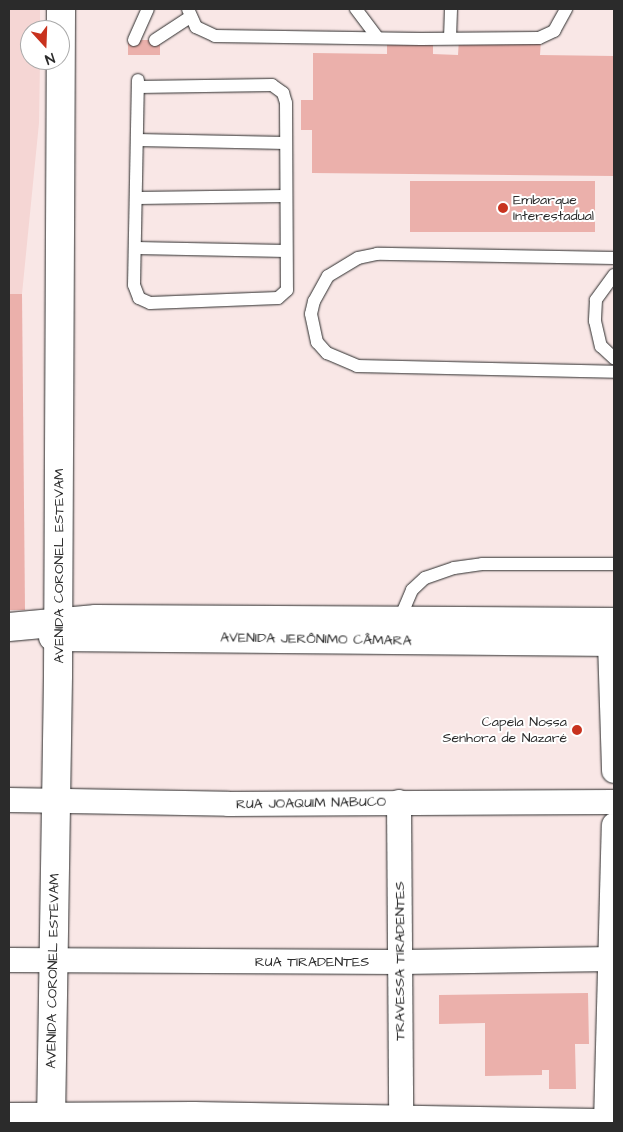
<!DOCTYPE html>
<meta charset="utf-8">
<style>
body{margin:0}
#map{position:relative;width:623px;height:1132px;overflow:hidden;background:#f9e7e6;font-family:"Architects Daughter",sans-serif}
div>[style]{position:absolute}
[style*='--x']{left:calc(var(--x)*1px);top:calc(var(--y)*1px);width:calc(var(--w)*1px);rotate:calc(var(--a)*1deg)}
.built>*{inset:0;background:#f5d6d4}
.building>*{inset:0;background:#ebb0ab;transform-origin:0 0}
.roads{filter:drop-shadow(0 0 1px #2b2b2b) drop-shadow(0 0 1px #2b2b2b)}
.lane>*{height:12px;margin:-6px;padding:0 6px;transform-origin:6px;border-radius:6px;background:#fff}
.street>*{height:24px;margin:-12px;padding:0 12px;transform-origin:12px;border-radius:12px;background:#fff}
.primary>*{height:28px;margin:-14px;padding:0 14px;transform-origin:14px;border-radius:14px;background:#fff}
.dots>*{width:14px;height:14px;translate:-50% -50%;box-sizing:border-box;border:2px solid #fff;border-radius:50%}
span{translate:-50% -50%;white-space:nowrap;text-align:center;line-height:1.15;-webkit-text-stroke:4px #fff;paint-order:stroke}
.poi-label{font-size:14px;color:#2b2b2b}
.left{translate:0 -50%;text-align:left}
.right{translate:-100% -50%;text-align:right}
.street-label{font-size:14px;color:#2b2b2b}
.frame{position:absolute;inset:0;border:10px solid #2b2b2b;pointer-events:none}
.north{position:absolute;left:20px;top:20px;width:50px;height:50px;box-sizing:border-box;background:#fff;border:1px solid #aaa;border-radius:50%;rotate:160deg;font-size:14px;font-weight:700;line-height:20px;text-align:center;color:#2b2b2b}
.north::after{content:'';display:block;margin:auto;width:18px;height:22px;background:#c8321e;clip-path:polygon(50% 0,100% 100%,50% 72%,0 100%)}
</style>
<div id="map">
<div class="built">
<i style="clip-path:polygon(9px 9px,40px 9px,40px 30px,30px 30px,30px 60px,40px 60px,39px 123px,22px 294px,9px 294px)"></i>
</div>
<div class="building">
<i style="clip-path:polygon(459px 39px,541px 40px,540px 55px,614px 56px,614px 176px,312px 173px,312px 130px,301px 130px,301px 100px,313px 100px,313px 53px,387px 54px,387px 40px,433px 41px,433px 54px,458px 55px)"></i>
<i style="left:160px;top:40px;width:15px;height:32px;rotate:90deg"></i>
<i style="left:595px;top:181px;width:51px;height:185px;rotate:90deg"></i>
<i style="clip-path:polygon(9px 294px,22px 294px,25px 610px,9px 610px)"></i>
<i style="clip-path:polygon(588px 993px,589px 1044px,575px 1044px,576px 1089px,549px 1089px,549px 1070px,542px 1070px,542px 1075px,485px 1076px,485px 1023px,439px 1024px,439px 995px)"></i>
</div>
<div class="roads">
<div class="lane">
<i style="--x:188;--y:9;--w:20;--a:66"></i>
<i style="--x:196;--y:27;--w:21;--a:25"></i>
<i style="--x:215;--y:36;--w:206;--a:0.8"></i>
<i style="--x:421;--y:39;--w:118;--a:-0.5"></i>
<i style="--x:539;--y:38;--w:17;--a:-25"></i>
<i style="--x:554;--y:31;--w:25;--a:-61"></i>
<i style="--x:356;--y:9;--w:36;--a:53"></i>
<i style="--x:450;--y:38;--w:29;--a:-88"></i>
<i style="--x:134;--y:40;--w:34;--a:-66"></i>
<i style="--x:155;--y:40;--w:42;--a:-33.3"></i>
<i style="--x:138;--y:87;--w:134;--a:-0.9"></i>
<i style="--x:272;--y:85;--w:14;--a:36"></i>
<i style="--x:283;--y:93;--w:10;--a:73"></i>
<i style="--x:286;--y:103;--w:187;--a:89.7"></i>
<i style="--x:287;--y:290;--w:12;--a:138"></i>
<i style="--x:278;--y:298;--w:128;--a:177.8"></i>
<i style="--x:150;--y:303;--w:12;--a:-156"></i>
<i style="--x:139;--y:298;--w:14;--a:-111"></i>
<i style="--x:134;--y:285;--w:205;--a:-88.9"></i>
<i style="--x:137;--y:140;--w:149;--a:1.2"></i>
<i style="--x:137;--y:198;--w:149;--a:-0.8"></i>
<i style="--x:136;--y:248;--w:150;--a:1.1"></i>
<i style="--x:614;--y:258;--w:237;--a:-179"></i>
<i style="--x:377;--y:254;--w:19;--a:168"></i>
<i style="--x:358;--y:258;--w:35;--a:149"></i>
<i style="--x:328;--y:276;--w:29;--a:119"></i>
<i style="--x:314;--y:301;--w:13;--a:103"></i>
<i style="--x:311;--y:314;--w:29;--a:78"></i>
<i style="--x:317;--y:342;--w:15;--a:48"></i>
<i style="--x:327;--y:353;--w:33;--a:23"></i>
<i style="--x:357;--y:366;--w:257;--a:1.3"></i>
<i style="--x:614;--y:275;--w:31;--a:126"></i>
<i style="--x:596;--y:300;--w:21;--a:93"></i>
<i style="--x:595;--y:321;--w:26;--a:77"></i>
<i style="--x:601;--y:346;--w:18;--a:43"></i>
<i style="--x:398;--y:623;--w:36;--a:-67"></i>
<i style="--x:412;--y:590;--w:18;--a:-43"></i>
<i style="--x:425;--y:578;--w:31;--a:-19"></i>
<i style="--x:454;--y:568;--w:28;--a:-8"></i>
<i style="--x:482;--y:564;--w:132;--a:0"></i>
</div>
<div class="street">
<i style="--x:610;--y:642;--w:129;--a:88.2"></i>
<i style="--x:9;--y:800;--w:219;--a:1"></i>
<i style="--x:228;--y:804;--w:386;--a:-0.3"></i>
<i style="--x:399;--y:802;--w:318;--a:89.6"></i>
<i style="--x:9;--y:960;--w:392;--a:0.3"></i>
<i style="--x:401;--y:962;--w:213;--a:-0.8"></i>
<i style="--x:9;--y:1115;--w:185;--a:-0.3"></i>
<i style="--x:194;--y:1114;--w:420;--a:1"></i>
<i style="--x:606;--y:1123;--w:298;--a:-88.5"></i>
</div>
<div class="primary">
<i style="--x:9;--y:627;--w:87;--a:-5.3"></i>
<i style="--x:96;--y:619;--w:518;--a:0.33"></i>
<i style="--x:53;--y:637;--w:561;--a:0.51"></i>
<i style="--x:51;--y:1123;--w:448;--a:-89.1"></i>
<i style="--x:58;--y:675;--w:666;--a:-89.74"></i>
</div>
</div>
<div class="dots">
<i style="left:503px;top:208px;background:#c8321e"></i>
<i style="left:577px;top:730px;background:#c8321e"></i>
</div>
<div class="poi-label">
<span class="left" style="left:513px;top:208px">Embarque<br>Interestadual</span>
<span class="right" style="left:567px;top:730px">Capela Nossa<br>Senhora de Nazaré</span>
</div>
<div class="street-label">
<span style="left:59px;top:566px;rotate:-90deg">AVENIDA CORONEL ESTEVAM</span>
<span style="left:316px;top:639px;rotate:1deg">AVENIDA JERÔNIMO CÂMARA</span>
<span style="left:311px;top:803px;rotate:-1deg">RUA JOAQUIM NABUCO</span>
<span style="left:400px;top:961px;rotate:-90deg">TRAVESSA TIRADENTES</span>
<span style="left:312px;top:962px">RUA TIRADENTES</span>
<span style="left:53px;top:971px;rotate:-89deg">AVENIDA CORONEL ESTEVAM</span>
</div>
<div class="frame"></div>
<div class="north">N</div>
</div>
